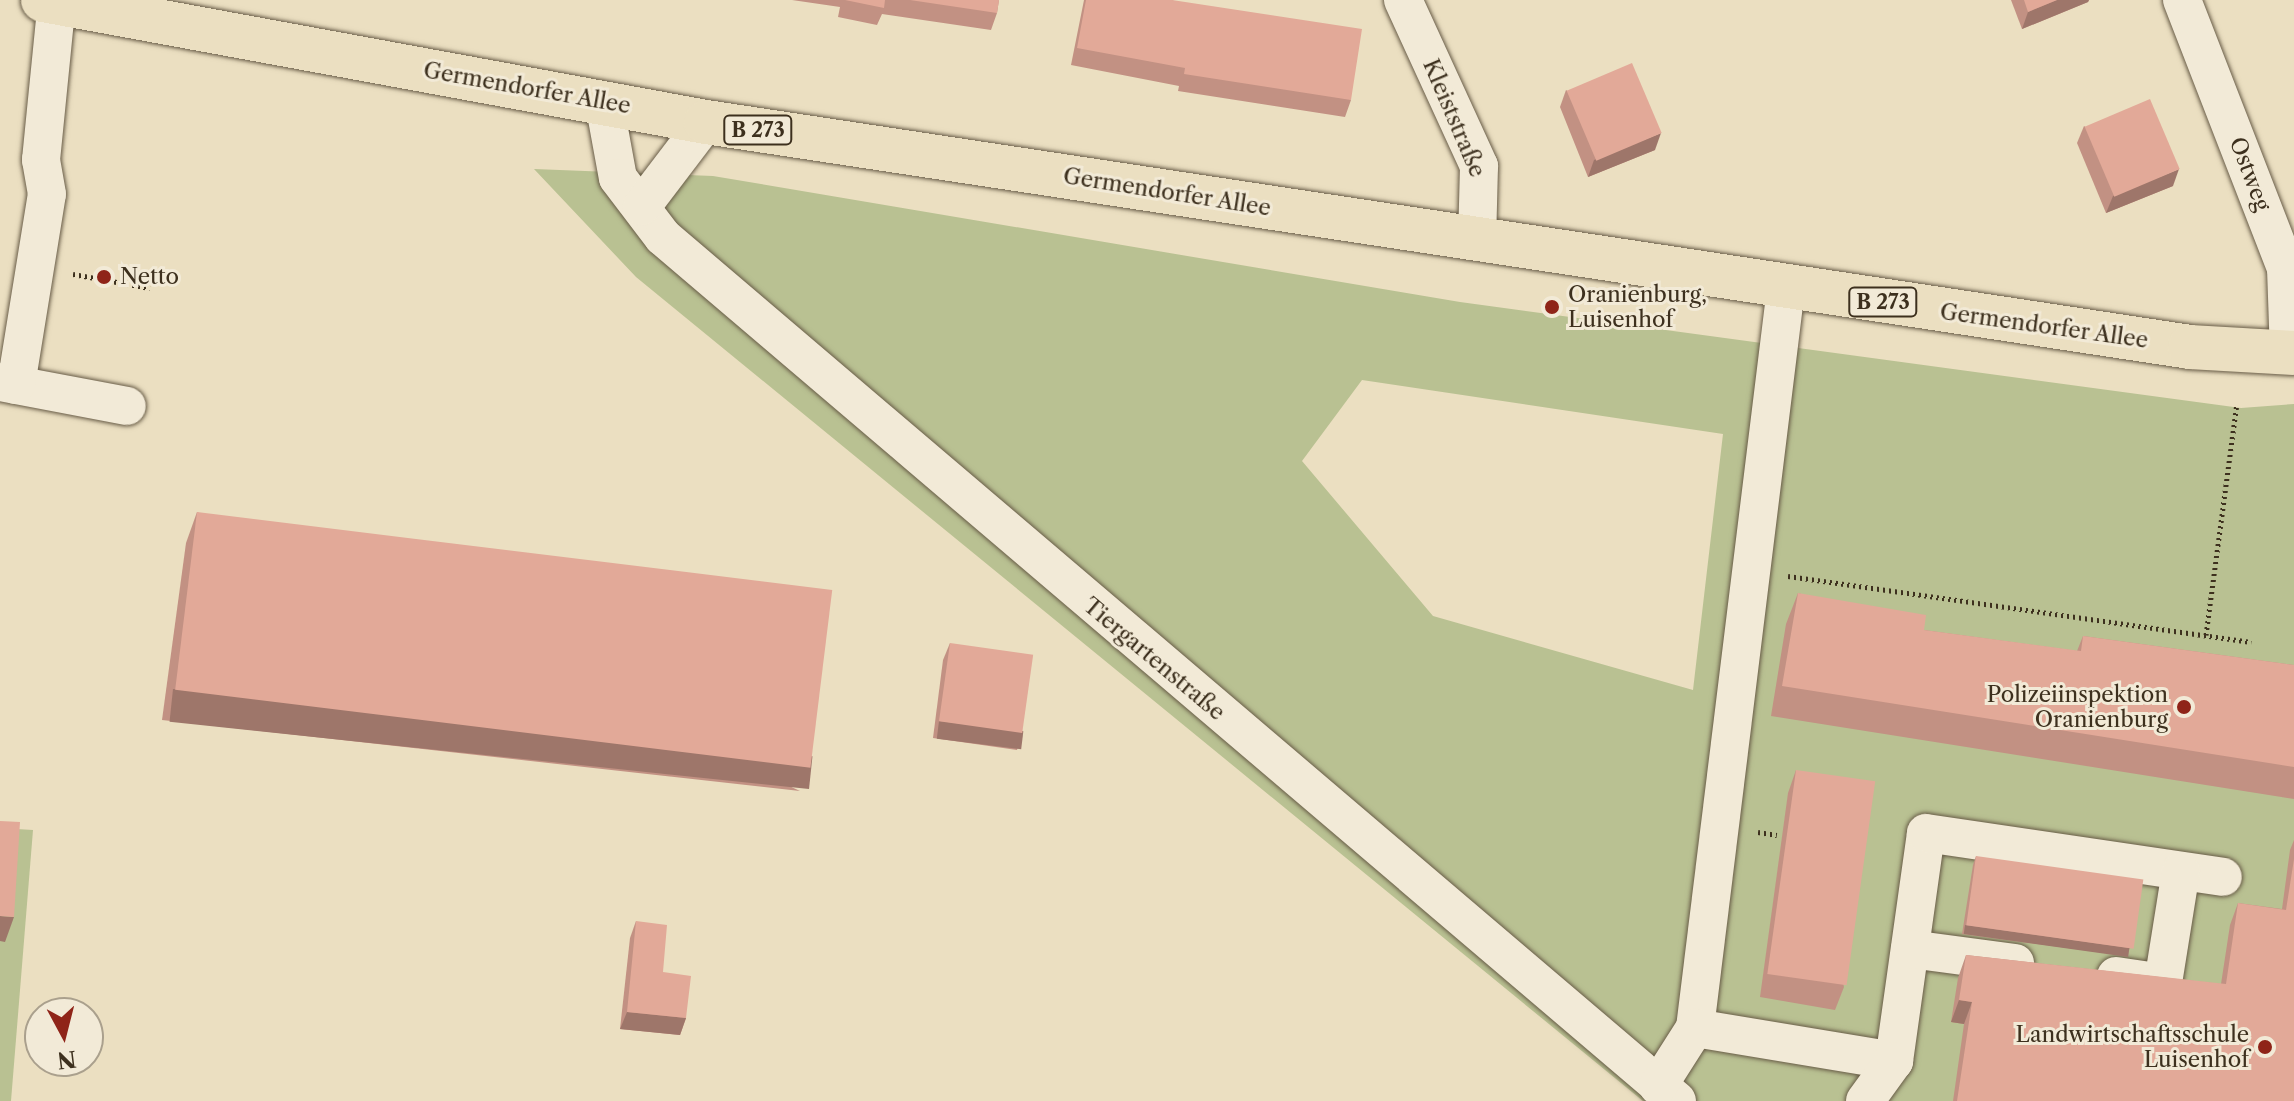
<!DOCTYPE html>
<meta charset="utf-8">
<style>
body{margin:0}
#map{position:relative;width:2294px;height:1101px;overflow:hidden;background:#ebdfc1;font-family:"Libre Caslon Text",serif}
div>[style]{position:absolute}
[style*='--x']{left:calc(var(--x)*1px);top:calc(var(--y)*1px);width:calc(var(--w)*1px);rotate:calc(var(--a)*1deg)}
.green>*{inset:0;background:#b9c192}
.path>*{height:5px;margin-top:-2.5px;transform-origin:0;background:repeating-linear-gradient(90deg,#3d301e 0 2px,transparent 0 6px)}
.roads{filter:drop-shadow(0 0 2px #685c47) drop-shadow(0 0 2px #685c47)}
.minor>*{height:38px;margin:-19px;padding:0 19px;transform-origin:19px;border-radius:19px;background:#f2ead7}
.major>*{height:44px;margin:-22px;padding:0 22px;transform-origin:22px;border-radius:22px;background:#ebdfc1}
.wall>*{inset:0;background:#c29183}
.shaded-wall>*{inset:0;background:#9e766a;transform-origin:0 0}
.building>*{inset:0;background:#e2a998;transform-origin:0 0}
.dots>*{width:22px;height:22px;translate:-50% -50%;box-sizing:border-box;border:4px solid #f2ead7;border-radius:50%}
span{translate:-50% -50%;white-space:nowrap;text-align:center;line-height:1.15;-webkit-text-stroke:6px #f2ead7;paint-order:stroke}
.shield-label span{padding:2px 6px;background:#f2ead7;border:2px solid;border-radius:6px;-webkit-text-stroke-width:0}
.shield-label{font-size:20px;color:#3d301e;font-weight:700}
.street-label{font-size:22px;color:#3d301e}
.poi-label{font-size:22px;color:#3d301e}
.left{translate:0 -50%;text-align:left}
.right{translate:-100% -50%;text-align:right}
.north{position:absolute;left:24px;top:997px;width:80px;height:80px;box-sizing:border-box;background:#f2ead7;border:2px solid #aaa08d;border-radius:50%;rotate:173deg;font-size:22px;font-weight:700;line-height:32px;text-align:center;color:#3d301e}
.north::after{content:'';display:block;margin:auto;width:28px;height:36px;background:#8f2418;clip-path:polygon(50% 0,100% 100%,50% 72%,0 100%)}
</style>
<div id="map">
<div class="green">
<i style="clip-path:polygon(evenodd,534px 169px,713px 176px,1460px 302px,2241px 408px,2294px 404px,2294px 1101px,1643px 1101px,636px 277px,534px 169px,1362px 380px,1723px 434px,1693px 690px,1433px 616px,1302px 461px,1362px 380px)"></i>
<i style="clip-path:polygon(0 828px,33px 830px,11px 1101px,0 1101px)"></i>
</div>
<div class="path">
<i style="--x:73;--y:274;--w:78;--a:10.3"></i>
<i style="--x:1788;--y:576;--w:468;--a:8.1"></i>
<i style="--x:2206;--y:635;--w:233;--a:-82.4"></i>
<i style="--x:1758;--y:832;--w:19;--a:9"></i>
</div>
<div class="roads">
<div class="minor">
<i style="--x:1403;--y:0;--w:183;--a:65.4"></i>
<i style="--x:1479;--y:166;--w:74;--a:91.5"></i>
<i style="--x:2182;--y:0;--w:287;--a:68.8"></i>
<i style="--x:2286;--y:268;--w:85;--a:88"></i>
<i style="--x:604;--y:102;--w:77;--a:79.6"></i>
<i style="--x:618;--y:178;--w:74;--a:52.7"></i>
<i style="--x:663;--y:237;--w:1332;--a:40.43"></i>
<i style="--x:642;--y:206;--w:106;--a:-52.7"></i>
<i style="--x:1786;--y:288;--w:746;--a:97.01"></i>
<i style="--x:1695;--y:1028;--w:202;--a:9.4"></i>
<i style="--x:1894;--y:1061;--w:230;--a:-82"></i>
<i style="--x:1926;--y:833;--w:300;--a:8.4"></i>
<i style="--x:0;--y:382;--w:129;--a:10.7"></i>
<i style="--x:16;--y:385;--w:193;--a:-80.8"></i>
<i style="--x:47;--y:194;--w:35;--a:-100"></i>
<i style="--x:41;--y:160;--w:161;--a:-84.3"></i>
<i style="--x:1910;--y:949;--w:106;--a:7.6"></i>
<i style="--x:2116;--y:976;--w:48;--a:8.5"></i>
<i style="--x:2163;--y:983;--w:113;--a:-80.9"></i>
<i style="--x:1658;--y:1086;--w:69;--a:-57.5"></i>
<i style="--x:1865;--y:1101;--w:49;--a:-54.1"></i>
</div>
<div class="major">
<i style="--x:43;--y:0;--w:674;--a:10.43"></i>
<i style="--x:706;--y:122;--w:1501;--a:8.62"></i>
<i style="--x:2190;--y:347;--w:104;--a:3.3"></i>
</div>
</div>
<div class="wall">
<i style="clip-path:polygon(792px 0,999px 0,997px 13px,991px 30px,882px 14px,877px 25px,838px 17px,840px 7px)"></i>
<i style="clip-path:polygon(1084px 0,1172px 0,1351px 100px,1345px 117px,1178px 91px,1179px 86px,1071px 65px)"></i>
<i style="clip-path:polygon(2011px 0,2089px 0,2088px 2px,2022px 29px)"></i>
<i style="clip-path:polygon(1566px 90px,1655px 150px,1588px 177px,1560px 107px)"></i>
<i style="clip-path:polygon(2084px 126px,2173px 186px,2106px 213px,2077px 143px)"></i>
<i style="clip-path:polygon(197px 512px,800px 791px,162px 720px,186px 543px)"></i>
<i style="clip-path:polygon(1798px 593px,1924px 630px,2077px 651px,2083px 636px,2294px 665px,2294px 799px,1771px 716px,1786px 624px)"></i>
<i style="clip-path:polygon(950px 643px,1023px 732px,1017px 750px,933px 738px,943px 660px)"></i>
<i style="clip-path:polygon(1796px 770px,1844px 987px,1835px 1010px,1760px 997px,1788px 793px)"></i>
<i style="clip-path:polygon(2294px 840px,2294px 1101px,1953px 1101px,1964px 1024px,1951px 1022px,1958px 978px,1966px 955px,2221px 984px,2230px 925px,2238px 903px,2282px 909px,2290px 850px)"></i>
<i style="clip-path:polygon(1976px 856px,2130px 947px,2127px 956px,1962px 934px,1973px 865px)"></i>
<i style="clip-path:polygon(636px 921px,686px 1018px,680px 1035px,620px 1029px,630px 938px)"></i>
</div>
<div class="shaded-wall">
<i style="clip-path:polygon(2057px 0,2089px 0,2088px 2px,2022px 29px,2028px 12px)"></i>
<i style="clip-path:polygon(1661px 133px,1655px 150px,1588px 177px,1594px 160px)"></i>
<i style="clip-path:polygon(2179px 169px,2173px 186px,2106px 213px,2113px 196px)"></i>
<i style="left:173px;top:689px;width:643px;height:33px;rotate:6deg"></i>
<i style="left:939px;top:721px;width:85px;height:18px;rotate:7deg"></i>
<i style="clip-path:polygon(0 916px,14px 917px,5px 942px,0 941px)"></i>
<i style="left:1965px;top:925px;width:166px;height:9px;rotate:8deg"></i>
<i style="clip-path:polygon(1959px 1000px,1972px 1002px,1964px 1024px,1951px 1022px)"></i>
<i style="clip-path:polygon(627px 1012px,686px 1018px,680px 1035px,620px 1029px)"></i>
</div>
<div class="building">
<i style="clip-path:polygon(845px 0,885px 0,884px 8px)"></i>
<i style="clip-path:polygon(910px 0,999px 0,997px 13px)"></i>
<i style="clip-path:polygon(1086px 0,1172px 0,1362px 29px,1351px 100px,1184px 74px,1185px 68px,1077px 48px)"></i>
<i style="clip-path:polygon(2024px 0,2057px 0,2028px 12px)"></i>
<i style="left:1632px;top:63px;width:76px;height:71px;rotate:67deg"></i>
<i style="left:2150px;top:99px;width:76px;height:71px;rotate:67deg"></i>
<i style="left:197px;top:512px;width:640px;height:179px;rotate:7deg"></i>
<i style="clip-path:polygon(1798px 593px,1926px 615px,1924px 630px,2081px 651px,2083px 636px,2294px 665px,2294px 767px,1782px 686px)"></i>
<i style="left:950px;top:643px;width:84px;height:79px;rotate:8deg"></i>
<i style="left:1796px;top:770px;width:80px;height:206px;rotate:8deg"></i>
<i style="clip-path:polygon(0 821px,20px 822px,14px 917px,0 916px)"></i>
<i style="left:1976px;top:856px;width:169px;height:70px;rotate:8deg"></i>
<i style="clip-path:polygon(2294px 859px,2294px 1101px,1957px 1101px,1972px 1002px,1959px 1000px,1966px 955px,2226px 984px,2238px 903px,2286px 910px)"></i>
<i style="clip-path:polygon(636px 921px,667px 925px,663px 972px,691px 976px,686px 1018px,627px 1012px)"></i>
</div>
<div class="dots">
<i style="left:104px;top:277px;background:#8f2418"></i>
<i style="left:1552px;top:307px;background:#8f2418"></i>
<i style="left:2184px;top:707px;background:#8f2418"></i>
<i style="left:2265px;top:1047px;background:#8f2418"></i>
</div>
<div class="shield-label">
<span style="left:758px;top:130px">B 273</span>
<span style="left:1883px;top:302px">B 273</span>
</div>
<div class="street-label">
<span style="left:527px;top:88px;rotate:10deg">Germendorfer Allee</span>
<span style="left:1454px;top:118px;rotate:67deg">Kleiststraße</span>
<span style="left:2250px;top:174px;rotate:69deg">Ostweg</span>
<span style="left:1167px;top:192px;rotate:9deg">Germendorfer Allee</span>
<span style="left:2044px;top:326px;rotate:8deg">Germendorfer Allee</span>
<span style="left:1154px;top:659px;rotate:40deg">Tiergartenstraße</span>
</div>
<div class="poi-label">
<span class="left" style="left:120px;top:277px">Netto</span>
<span class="left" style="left:1568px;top:307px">Oranienburg,<br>Luisenhof</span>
<span class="right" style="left:2168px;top:707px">Polizeiinspektion<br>Oranienburg</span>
<span class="right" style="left:2249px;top:1047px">Landwirtschaftsschule<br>Luisenhof</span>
</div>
<div class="north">N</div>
</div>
